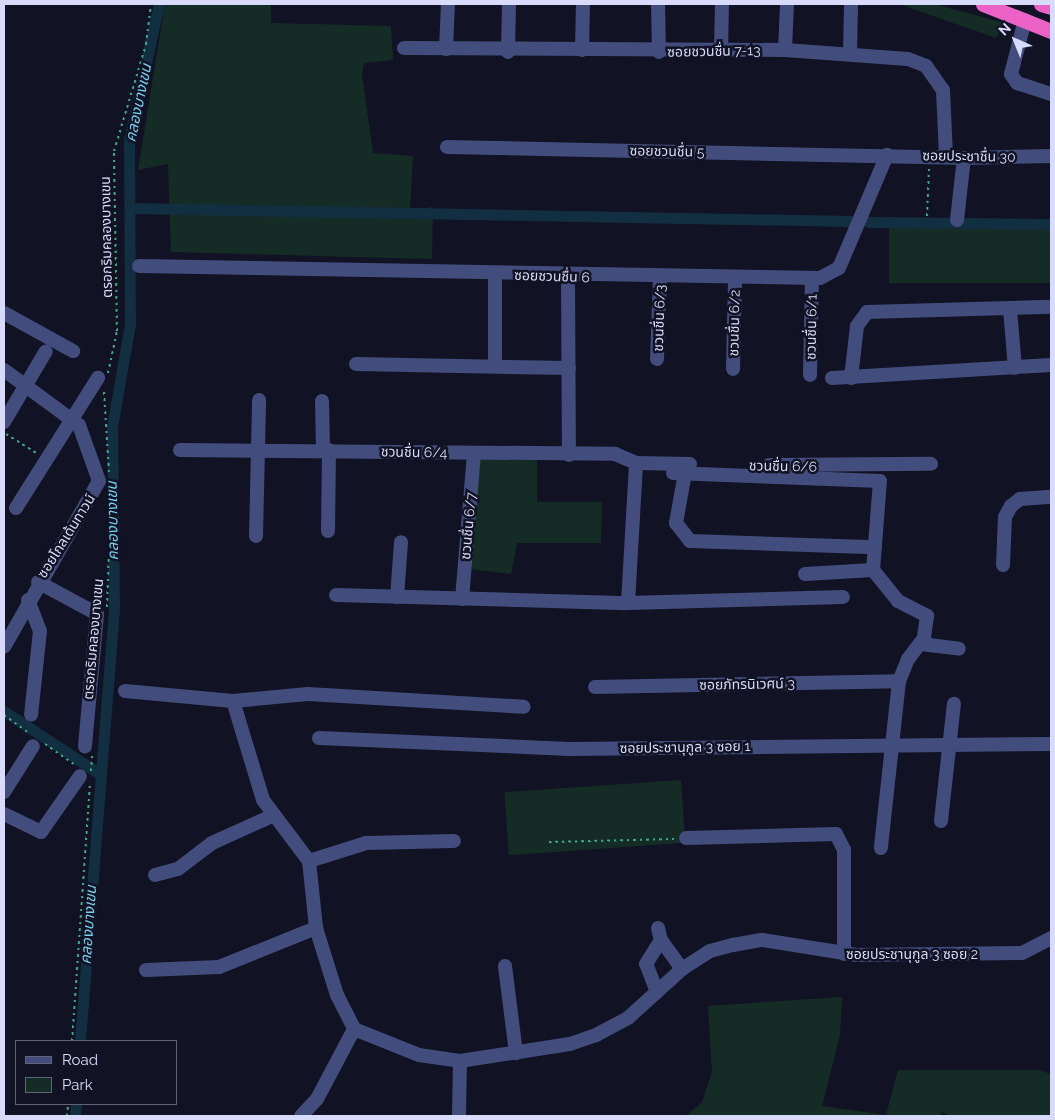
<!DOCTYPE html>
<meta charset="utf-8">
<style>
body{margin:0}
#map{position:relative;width:1055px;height:1120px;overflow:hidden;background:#111223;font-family:Raleway,"Noto Sans Thai",sans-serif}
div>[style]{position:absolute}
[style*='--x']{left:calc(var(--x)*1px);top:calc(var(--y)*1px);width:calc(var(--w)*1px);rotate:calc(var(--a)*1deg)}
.green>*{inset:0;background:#152c26;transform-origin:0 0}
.canal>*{height:11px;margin:-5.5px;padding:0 5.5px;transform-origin:5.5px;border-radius:5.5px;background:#122e41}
.path>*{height:2px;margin-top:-1px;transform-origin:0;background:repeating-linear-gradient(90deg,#3da989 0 2.5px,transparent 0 6.5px)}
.minor>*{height:14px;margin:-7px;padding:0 7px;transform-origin:7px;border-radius:7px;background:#424d7d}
.highway>*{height:15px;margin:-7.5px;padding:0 7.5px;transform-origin:7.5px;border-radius:7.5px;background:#ec61c5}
span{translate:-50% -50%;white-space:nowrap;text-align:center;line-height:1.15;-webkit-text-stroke:5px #111223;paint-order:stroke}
.street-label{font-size:14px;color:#d8dcfa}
.water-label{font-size:15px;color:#72d2ee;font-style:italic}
.frame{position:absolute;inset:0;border:5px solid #d8dcfa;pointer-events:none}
.legend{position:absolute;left:15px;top:1040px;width:162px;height:65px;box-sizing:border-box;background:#111223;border:1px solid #616379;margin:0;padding:6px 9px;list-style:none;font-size:15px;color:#d8dcfa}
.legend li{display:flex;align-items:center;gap:10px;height:25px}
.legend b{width:25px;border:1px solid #616379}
.north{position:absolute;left:990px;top:15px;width:50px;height:50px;-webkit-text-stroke:4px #111223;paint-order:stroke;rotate:316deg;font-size:14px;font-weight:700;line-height:20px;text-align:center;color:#d8dcfa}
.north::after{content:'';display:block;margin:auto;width:18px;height:22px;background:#d8dcfa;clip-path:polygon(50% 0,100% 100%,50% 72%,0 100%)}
</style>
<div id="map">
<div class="green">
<i style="clip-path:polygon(165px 4px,271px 4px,271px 23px,391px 26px,393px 60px,364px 63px,362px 74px,373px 153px,413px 156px,410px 210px,433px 207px,432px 259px,171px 252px,168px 164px,138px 170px)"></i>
<i style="clip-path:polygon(899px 4px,934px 4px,1004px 23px,996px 38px)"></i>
<i style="left:1051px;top:228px;width:55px;height:162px;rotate:90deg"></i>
<i style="clip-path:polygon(480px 460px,537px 460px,537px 502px,602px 502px,601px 543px,517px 543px,511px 574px,471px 569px)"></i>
<i style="left:681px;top:780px;width:63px;height:177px;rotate:86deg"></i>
<i style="clip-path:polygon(842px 997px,840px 1035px,822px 1106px,886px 1115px,898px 1070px,1038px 1070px,1051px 1074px,1051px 1116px,950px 1116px,942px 1112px,940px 1116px,686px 1116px,702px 1102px,712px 1072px,708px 1006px)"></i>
</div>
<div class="canal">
<i style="--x:130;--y:208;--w:720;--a:1.03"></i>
<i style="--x:868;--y:222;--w:183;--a:0.6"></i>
<i style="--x:4;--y:711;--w:115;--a:33.3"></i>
<i style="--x:80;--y:1041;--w:436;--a:-85.5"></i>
<i style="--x:114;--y:606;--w:179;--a:-90.6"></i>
<i style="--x:112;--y:427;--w:105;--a:-80.1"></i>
<i style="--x:130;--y:324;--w:184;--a:-90.3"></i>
<i style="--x:129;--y:140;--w:139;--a:-77.6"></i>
<i style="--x:75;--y:1116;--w:12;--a:-85"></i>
</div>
<div class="path">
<i style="--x:927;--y:216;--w:47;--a:-87.6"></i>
<i style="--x:108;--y:373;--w:43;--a:-77.9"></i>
<i style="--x:117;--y:331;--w:180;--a:-91"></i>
<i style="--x:114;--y:151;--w:112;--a:-73.3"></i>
<i style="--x:146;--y:44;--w:40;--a:-82.9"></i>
<i style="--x:104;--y:392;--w:80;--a:86.4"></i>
<i style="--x:6;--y:434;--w:36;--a:32"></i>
<i style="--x:107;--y:607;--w:123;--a:-88.1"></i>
<i style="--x:4;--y:715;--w:32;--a:36"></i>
<i style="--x:45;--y:744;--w:37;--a:35"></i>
<i style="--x:91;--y:771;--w:15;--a:-86"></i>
<i style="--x:549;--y:842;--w:125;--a:-1.4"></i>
<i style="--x:72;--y:1041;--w:259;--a:-86"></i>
<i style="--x:67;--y:1116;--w:12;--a:-85"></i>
</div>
<div class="minor">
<i style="--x:658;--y:4;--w:48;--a:88.8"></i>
<i style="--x:1025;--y:20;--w:56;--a:104.5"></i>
<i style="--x:1011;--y:74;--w:11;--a:56"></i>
<i style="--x:1017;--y:83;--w:36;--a:18"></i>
<i style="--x:404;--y:48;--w:381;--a:0.3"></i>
<i style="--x:785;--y:50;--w:123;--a:4.2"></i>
<i style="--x:908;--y:59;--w:19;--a:21"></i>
<i style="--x:926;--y:66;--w:29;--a:55"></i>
<i style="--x:943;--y:90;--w:66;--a:87.4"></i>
<i style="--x:446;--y:49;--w:45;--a:-87.5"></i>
<i style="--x:582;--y:50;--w:46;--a:-88.8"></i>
<i style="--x:785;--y:50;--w:46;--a:-87.5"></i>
<i style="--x:721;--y:51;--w:47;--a:-88.8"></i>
<i style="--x:508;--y:52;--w:48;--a:-88.8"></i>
<i style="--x:850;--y:53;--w:49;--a:-88.8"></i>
<i style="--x:447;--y:147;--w:521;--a:1.21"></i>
<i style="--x:968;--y:158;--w:83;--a:-1.4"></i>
<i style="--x:957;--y:220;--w:62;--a:-83.6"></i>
<i style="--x:139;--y:266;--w:681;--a:1.01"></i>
<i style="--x:820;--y:278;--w:21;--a:-28"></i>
<i style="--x:839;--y:268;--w:123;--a:-67"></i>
<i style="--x:568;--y:277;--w:178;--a:89.7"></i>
<i style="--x:1010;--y:309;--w:59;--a:85.2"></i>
<i style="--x:4;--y:313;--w:79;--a:28.8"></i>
<i style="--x:657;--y:359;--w:82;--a:-87.9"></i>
<i style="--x:356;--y:364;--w:213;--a:1.1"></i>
<i style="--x:495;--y:365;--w:91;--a:-90"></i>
<i style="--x:733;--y:369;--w:91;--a:-88.7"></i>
<i style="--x:4;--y:370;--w:93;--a:36.3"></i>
<i style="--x:79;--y:425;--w:59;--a:70.3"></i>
<i style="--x:99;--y:481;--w:191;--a:119.8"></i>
<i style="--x:810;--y:375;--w:97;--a:-88.8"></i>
<i style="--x:832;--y:378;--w:219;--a:-3.4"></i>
<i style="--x:851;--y:378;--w:52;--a:-83.4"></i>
<i style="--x:857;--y:326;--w:17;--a:-54"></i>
<i style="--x:867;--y:312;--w:184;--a:-1.6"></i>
<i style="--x:322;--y:401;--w:49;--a:88.8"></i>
<i style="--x:4;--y:422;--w:82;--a:-59.4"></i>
<i style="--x:180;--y:450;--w:435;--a:0.5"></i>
<i style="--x:615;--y:454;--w:23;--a:23"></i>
<i style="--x:636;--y:463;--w:54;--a:1.1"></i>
<i style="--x:769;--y:465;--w:162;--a:-0.4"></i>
<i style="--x:673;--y:473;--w:207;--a:2.2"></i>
<i style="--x:880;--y:481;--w:89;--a:94.5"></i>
<i style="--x:873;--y:570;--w:40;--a:51"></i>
<i style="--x:898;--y:601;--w:33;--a:27"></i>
<i style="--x:927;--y:616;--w:22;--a:98"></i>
<i style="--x:924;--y:638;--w:26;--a:127"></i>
<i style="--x:908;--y:659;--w:24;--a:112"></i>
<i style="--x:899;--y:681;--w:168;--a:96.2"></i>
<i style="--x:685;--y:473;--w:51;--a:100.2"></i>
<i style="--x:676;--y:523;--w:23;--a:52"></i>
<i style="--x:690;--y:541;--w:185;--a:1.9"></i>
<i style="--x:16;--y:508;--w:154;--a:-57.8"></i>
<i style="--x:328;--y:531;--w:81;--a:-89.3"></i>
<i style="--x:256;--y:536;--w:136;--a:-88.7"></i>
<i style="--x:1003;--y:565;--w:48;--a:-87.6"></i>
<i style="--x:1005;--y:517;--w:13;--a:-61"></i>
<i style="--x:1011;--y:506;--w:11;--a:-38"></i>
<i style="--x:1020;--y:499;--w:31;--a:-4"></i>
<i style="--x:805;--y:574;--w:68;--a:-3.4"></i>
<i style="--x:38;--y:582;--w:67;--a:28.5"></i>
<i style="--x:97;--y:614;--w:133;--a:95.2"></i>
<i style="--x:336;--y:595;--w:292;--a:1.6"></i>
<i style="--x:628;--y:603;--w:215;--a:-1.6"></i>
<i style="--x:397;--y:597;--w:55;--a:-85.8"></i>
<i style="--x:462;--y:599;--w:146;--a:-85.3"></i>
<i style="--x:28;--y:600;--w:33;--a:69"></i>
<i style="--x:40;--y:631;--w:84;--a:96.1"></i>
<i style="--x:628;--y:603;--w:140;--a:-86.7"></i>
<i style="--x:921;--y:644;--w:38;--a:7"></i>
<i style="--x:595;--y:687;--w:304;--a:-1.1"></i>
<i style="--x:125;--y:691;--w:108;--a:5.3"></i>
<i style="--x:233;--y:701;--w:75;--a:-5.3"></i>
<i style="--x:308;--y:694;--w:216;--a:3.4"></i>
<i style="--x:233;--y:701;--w:103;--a:73.1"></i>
<i style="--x:263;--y:800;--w:76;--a:53"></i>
<i style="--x:309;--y:861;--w:67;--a:84"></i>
<i style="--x:316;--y:928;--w:70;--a:72.6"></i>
<i style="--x:337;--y:995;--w:38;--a:63"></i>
<i style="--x:354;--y:1029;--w:70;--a:21.8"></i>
<i style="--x:419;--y:1055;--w:41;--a:8.3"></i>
<i style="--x:460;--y:1061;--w:111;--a:-8.8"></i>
<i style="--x:570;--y:1044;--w:28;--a:-19"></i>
<i style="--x:596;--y:1035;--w:36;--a:-28"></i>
<i style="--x:628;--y:1018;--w:73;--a:-42.2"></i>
<i style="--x:682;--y:969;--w:33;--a:-33"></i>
<i style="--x:710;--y:951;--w:24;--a:-15"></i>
<i style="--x:733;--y:945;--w:29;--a:-10"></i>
<i style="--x:762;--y:940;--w:96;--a:9"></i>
<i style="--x:857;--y:955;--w:165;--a:-0.7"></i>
<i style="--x:1022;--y:953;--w:33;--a:-27"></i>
<i style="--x:319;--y:738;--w:250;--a:2.5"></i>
<i style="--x:569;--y:749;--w:482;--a:-0.6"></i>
<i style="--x:4;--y:792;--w:54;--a:-57.8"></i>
<i style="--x:4;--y:814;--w:41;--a:25.9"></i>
<i style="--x:41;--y:832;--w:68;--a:-55.1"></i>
<i style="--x:941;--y:821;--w:118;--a:-83.7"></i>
<i style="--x:686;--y:838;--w:150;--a:-1.5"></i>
<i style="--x:836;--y:834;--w:18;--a:63"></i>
<i style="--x:844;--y:850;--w:104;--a:90"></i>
<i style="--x:309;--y:861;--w:60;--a:-17.5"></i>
<i style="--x:366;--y:843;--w:88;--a:-1.3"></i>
<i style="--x:155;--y:875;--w:24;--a:-15"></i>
<i style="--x:178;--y:869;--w:43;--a:-37.4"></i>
<i style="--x:212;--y:843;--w:68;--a:-24.3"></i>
<i style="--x:658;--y:928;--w:12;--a:76"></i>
<i style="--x:661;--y:940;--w:36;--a:54"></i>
<i style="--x:505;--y:966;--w:88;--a:82.8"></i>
<i style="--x:146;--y:970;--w:73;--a:-2.4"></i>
<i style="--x:219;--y:967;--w:105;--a:-21.9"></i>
<i style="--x:657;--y:992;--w:30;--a:-111"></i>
<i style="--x:646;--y:964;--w:28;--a:-58"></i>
<i style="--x:301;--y:1116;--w:23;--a:-47"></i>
<i style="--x:317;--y:1099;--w:79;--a:-62.1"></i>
<i style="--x:459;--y:1116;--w:55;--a:-89"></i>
</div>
<div class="highway">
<i style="--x:983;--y:4;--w:73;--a:21.7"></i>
<i style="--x:1041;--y:4;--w:10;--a:17"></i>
</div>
<div class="street-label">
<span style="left:714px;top:51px;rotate:-1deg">ซอยชวนชื่น 7-13</span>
<span style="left:667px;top:151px;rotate:1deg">ซอยชวนชื่น 5</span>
<span style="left:969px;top:156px;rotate:1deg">ซอยประชาชื่น 30</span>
<span style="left:106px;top:237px;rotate:-91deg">ตรอกริมคลองบางเขน</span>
<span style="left:552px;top:276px;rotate:2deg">ซอยชวนชื่น 6</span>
<span style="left:659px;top:318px;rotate:-88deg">ชวนชื่น 6/3</span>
<span style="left:734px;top:323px;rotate:-89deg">ชวนชื่น 6/2</span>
<span style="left:811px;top:327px;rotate:-89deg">ชวนชื่น 6/1</span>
<span style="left:414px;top:452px;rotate:1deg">ชวนชื่น 6/4</span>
<span style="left:783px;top:466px;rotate:1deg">ชวนชื่น 6/6</span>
<span style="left:468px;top:526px;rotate:-85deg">ชวนชื่น 6/7</span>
<span style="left:66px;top:536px;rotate:-58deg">ซอยโกลเด้นทาวน์</span>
<span style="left:93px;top:639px;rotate:-85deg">ตรอกริมคลองบางเขน</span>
<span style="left:747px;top:684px;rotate:-1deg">ซอยภัทรนิเวศน์ 3</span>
<span style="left:685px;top:747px;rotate:-1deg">ซอยประชานุกูล 3 ซอย 1</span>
<span style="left:912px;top:954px">ซอยประชานุกูล 3 ซอย 2</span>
</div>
<div class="water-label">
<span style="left:139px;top:103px;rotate:-78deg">คลองบางเขน</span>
<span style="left:113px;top:521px;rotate:-91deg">คลองบางเขน</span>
<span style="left:89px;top:925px;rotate:-86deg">คลองบางเขน</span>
</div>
<div class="frame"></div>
<ul class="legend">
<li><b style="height:6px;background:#424d7d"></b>Road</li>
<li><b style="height:14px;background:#152c26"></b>Park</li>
</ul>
<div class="north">N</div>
</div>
